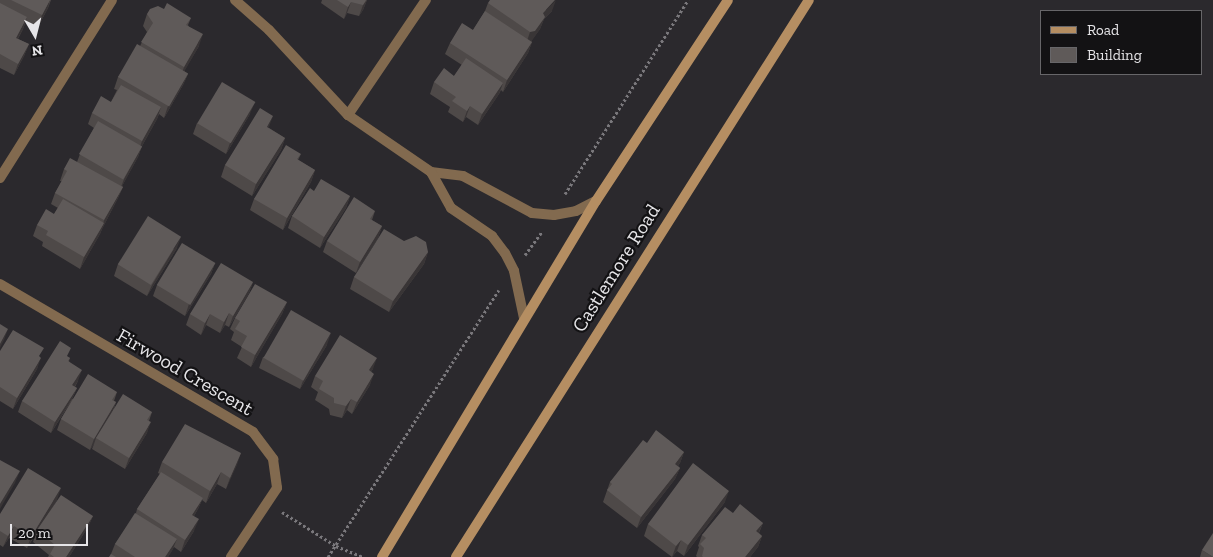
<!DOCTYPE html>
<style>
body{margin:0}
#map{position:relative;width:1213px;height:557px;overflow:hidden;background:#2b292d;font-family:"Zilla Slab",serif}
div>[style]{position:absolute}
[style*='--x']{left:calc(var(--x)*1px);top:calc(var(--y)*1px);width:calc(var(--w)*1px);rotate:calc(var(--a)*1deg)}
.path>*{height:3px;margin-top:-1.5px;transform-origin:0;background:repeating-linear-gradient(90deg,#7a787c 0 2.5px,transparent 0 5px)}
.street>*{height:10px;margin:-5px;padding:0 5px;transform-origin:5px;border-radius:5px;background:#826a4f}
.secondary>*{height:10px;margin:-5px;padding:0 5px;transform-origin:5px;border-radius:5px;background:#b58e62}
.wall>*{inset:0;background:#4e4948}
.shaded-wall>*{inset:0;background:#393536}
.building>*{inset:0;background:#5f5a59;transform-origin:0 0}
span{translate:-50% -50%;white-space:nowrap;text-align:center;line-height:1.15;-webkit-text-stroke:4.5px #131214;paint-order:stroke}
.street-label{font-size:20px;color:#e6e5e8}
.legend{position:absolute;left:1040px;top:10px;width:162px;height:65px;box-sizing:border-box;background:#131214;border:1px solid #676669;margin:0;padding:6px 9px;list-style:none;font-size:15px;color:#e6e5e8}
.legend li{display:flex;align-items:center;gap:10px;height:25px}
.legend b{width:25px;border:1px solid #676669}
.north{position:absolute;left:10px;top:10px;width:50px;height:50px;-webkit-text-stroke:4px #131214;paint-order:stroke;rotate:172deg;font-size:14px;font-weight:700;line-height:20px;text-align:center;color:#e6e5e8}
.north::after{content:'';display:block;margin:auto;width:18px;height:22px;background:#e6e5e8;clip-path:polygon(50% 0,100% 100%,50% 72%,0 100%)}
.scale{position:absolute;left:10px;top:524px;width:78px;height:22px;box-sizing:border-box;border:2px solid #e6e5e8;border-top:0;padding-left:6px;font-size:15px;line-height:18px;white-space:nowrap;color:#e6e5e8;-webkit-text-stroke:4px #131214;paint-order:stroke}
</style>
<div id="map">
<div class="path">
<i style="--x:565;--y:194;--w:230;--a:-57.6"></i>
<i style="--x:525;--y:255;--w:29;--a:-54"></i>
<i style="--x:282;--y:512;--w:64;--a:32.2"></i>
<i style="--x:336;--y:546;--w:29;--a:22"></i>
<i style="--x:328;--y:557;--w:317;--a:-57.4"></i>
</div>
<div class="street">
<i style="--x:235;--y:0;--w:45;--a:41.4"></i>
<i style="--x:269;--y:30;--w:116;--a:47.1"></i>
<i style="--x:348;--y:115;--w:101;--a:34.5"></i>
<i style="--x:431;--y:172;--w:32;--a:7"></i>
<i style="--x:463;--y:176;--w:78;--a:28.2"></i>
<i style="--x:532;--y:213;--w:22;--a:5"></i>
<i style="--x:554;--y:215;--w:22;--a:-10"></i>
<i style="--x:576;--y:211;--w:22;--a:-27"></i>
<i style="--x:348;--y:115;--w:139;--a:-55.9"></i>
<i style="--x:431;--y:172;--w:41;--a:60.9"></i>
<i style="--x:451;--y:208;--w:50;--a:34.3"></i>
<i style="--x:492;--y:236;--w:21;--a:53"></i>
<i style="--x:505;--y:253;--w:20;--a:63"></i>
<i style="--x:514;--y:271;--w:48;--a:78"></i>
<i style="--x:0;--y:178;--w:210;--a:-57.8"></i>
<i style="--x:0;--y:284;--w:293;--a:30.3"></i>
<i style="--x:253;--y:432;--w:34;--a:53"></i>
<i style="--x:273;--y:459;--w:29;--a:82"></i>
<i style="--x:277;--y:488;--w:83;--a:123.7"></i>
</div>
<div class="secondary">
<i style="--x:382;--y:557;--w:415;--a:-59"></i>
<i style="--x:596;--y:201;--w:240;--a:-56.7"></i>
<i style="--x:456;--y:557;--w:659;--a:-57.64"></i>
</div>
<div class="wall">
<i style="clip-path:polygon(0 0,51px 0,48px 8px,38px 27px,26px 21px,23px 29px,18px 39px,29px 44px,24px 56px,14px 75px,0 68px)"></i>
<i style="clip-path:polygon(322px 0,367px 0,363px 10px,359px 16px,347px 13px,344px 19px,321px 3px)"></i>
<i style="clip-path:polygon(488px 3px,552px 11px,544px 19px,540px 29px,531px 41px,532px 42px,528px 53px,503px 92px,501px 90px,499px 94px,478px 125px,466px 117px,463px 122px,448px 112px,450px 107px,430px 94px,434px 82px,454px 76px,462px 65px,445px 54px,450px 43px,473px 30px,485px 11px)"></i>
<i style="clip-path:polygon(164px 9px,191px 18px,188px 25px,199px 46px,184px 71px,188px 74px,183px 85px,164px 118px,159px 114px,157px 119px,142px 146px,138px 157px,122px 186px,123px 187px,118px 198px,102px 229px,100px 234px,80px 269px,42px 246px,43px 242px,33px 236px,37px 225px,54px 214px,58px 208px,51px 204px,55px 193px,62px 181px,60px 181px,64px 169px,77px 162px,80px 154px,94px 128px,88px 124px,92px 113px,111px 102px,117px 90px,114px 89px,118px 77px,140px 46px,147px 32px,143px 26px,147px 14px)"></i>
<i style="clip-path:polygon(250px 114px,226px 154px,193px 134px,197px 123px)"></i>
<i style="clip-path:polygon(269px 128px,285px 138px,281px 150px,252px 196px,221px 177px,225px 165px)"></i>
<i style="clip-path:polygon(301px 154px,298px 160px,315px 170px,311px 182px,283px 230px,250px 210px,254px 199px)"></i>
<i style="clip-path:polygon(314px 191px,350px 196px,346px 208px,320px 248px,288px 228px,292px 216px)"></i>
<i style="clip-path:polygon(375px 211px,372px 220px,382px 226px,378px 238px,356px 273px,323px 252px,327px 241px)"></i>
<i style="clip-path:polygon(404px 241px,428px 252px,424px 264px,389px 312px,350px 289px,354px 277px)"></i>
<i style="clip-path:polygon(177px 248px,147px 296px,114px 276px,118px 264px)"></i>
<i style="clip-path:polygon(215px 263px,211px 274px,185px 316px,153px 296px,157px 285px)"></i>
<i style="clip-path:polygon(253px 282px,249px 293px,229px 327px,225px 325px,220px 333px,206px 325px,201px 335px,186px 325px,190px 314px)"></i>
<i style="clip-path:polygon(287px 302px,282px 314px,251px 367px,237px 358px,242px 347px,231px 340px,234px 332px,230px 329px,235px 318px)"></i>
<i style="clip-path:polygon(327px 345px,300px 389px,259px 368px,263px 357px)"></i>
<i style="clip-path:polygon(0 351px,40px 357px,37px 369px,13px 409px,0 401px)"></i>
<i style="clip-path:polygon(68px 357px,70px 358px,69px 361px,78px 381px,75px 387px,77px 388px,72px 399px,117px 392px,114px 401px,116px 402px,114px 409px,152px 412px,149px 421px,147px 433px,125px 469px,92px 449px,94px 444px,90px 450px,57px 430px,61px 419px,72px 400px,51px 433px,18px 412px,22px 401px)"></i>
<i style="clip-path:polygon(373px 369px,371px 372px,370px 385px,352px 414px,347px 410px,342px 418px,330px 415px,329px 409px,315px 400px,318px 392px,311px 387px,315px 376px)"></i>
<i style="clip-path:polygon(647px 443px,684px 452px,680px 463px,678px 466px,680px 468px,675px 479px,637px 528px,603px 502px,610px 482px)"></i>
<i style="clip-path:polygon(241px 453px,226px 489px,217px 484px,206px 503px,202px 500px,198px 509px,194px 516px,194px 531px,181px 552px,174px 547px,168px 557px,109px 557px,111px 554px,115px 544px,136px 513px,137px 509px,160px 474px,158px 473px,162px 462px)"></i>
<i style="clip-path:polygon(57px 500px,49px 513px,93px 516px,88px 527px,69px 557px,48px 557px,49px 555px,33px 542px,36px 534px,27px 548px,9px 538px,3px 547px,0 545px,0 514px)"></i>
<i style="clip-path:polygon(725px 502px,684px 556px,677px 551px,672px 557px,644px 536px,648px 524px)"></i>
<i style="clip-path:polygon(733px 513px,763px 523px,759px 533px,762px 536px,758px 547px,750px 557px,697px 557px,696px 556px,699px 547px,698px 546px,702px 535px)"></i>
<i style="clip-path:polygon(1202px 550px,1213px 557px,1200px 557px)"></i>
</div>
<div class="shaded-wall">
<i style="clip-path:polygon(50px 0,48px 8px,38px 27px,42px 15px)"></i>
<i style="clip-path:polygon(367px 0,363px 10px,359px 16px,363px 5px)"></i>
<i style="clip-path:polygon(556px 0,552px 11px,544px 19px,540px 29px,531px 42px,526px 44px,530px 32px,543px 13px)"></i>
<i style="clip-path:polygon(351px 2px,347px 13px,344px 19px,348px 7px)"></i>
<i style="clip-path:polygon(27px 17px,23px 29px,12px 49px,16px 38px)"></i>
<i style="clip-path:polygon(203px 34px,199px 46px,180px 79px,184px 67px)"></i>
<i style="clip-path:polygon(532px 42px,528px 53px,503px 92px,507px 80px)"></i>
<i style="clip-path:polygon(29px 44px,24px 56px,14px 75px,18px 64px)"></i>
<i style="clip-path:polygon(188px 74px,183px 85px,164px 118px,168px 106px)"></i>
<i style="clip-path:polygon(503px 83px,499px 94px,478px 125px,482px 114px)"></i>
<i style="clip-path:polygon(255px 102px,250px 114px,226px 154px,230px 143px)"></i>
<i style="clip-path:polygon(470px 106px,466px 117px,463px 122px,467px 111px)"></i>
<i style="clip-path:polygon(161px 107px,157px 119px,138px 153px,142px 141px)"></i>
<i style="clip-path:polygon(273px 116px,269px 127px,262px 138px,267px 127px)"></i>
<i style="clip-path:polygon(285px 138px,281px 150px,252px 196px,256px 184px)"></i>
<i style="clip-path:polygon(142px 146px,138px 157px,120px 190px,124px 179px)"></i>
<i style="clip-path:polygon(315px 170px,311px 182px,283px 230px,287px 218px)"></i>
<i style="clip-path:polygon(123px 187px,118px 198px,102px 229px,100px 234px,80px 269px,84px 257px,103px 225px,104px 220px)"></i>
<i style="clip-path:polygon(350px 196px,346px 208px,320px 248px,324px 237px)"></i>
<i style="clip-path:polygon(382px 226px,378px 238px,356px 273px,360px 262px)"></i>
<i style="clip-path:polygon(181px 237px,177px 248px,147px 296px,152px 285px)"></i>
<i style="clip-path:polygon(428px 252px,424px 264px,389px 312px,393px 301px)"></i>
<i style="clip-path:polygon(215px 263px,211px 274px,185px 316px,189px 304px)"></i>
<i style="clip-path:polygon(253px 282px,249px 293px,229px 327px,233px 316px)"></i>
<i style="clip-path:polygon(287px 302px,282px 314px,251px 367px,255px 355px)"></i>
<i style="clip-path:polygon(229px 313px,225px 325px,220px 333px,224px 322px)"></i>
<i style="clip-path:polygon(210px 314px,206px 325px,201px 335px,205px 323px)"></i>
<i style="clip-path:polygon(8px 329px,4px 340px,0 348px,0 344px)"></i>
<i style="clip-path:polygon(331px 333px,327px 345px,300px 389px,304px 378px)"></i>
<i style="clip-path:polygon(41px 358px,37px 369px,13px 409px,17px 398px)"></i>
<i style="clip-path:polygon(377px 358px,373px 369px,365px 381px,369px 370px)"></i>
<i style="clip-path:polygon(82px 370px,78px 381px,68px 397px,72px 385px)"></i>
<i style="clip-path:polygon(374px 374px,370px 385px,352px 414px,357px 402px)"></i>
<i style="clip-path:polygon(77px 388px,72px 399px,51px 433px,55px 422px)"></i>
<i style="clip-path:polygon(351px 399px,347px 410px,342px 418px,346px 406px)"></i>
<i style="clip-path:polygon(116px 402px,112px 414px,96px 438px,94px 444px,90px 450px,94px 439px)"></i>
<i style="clip-path:polygon(151px 422px,147px 433px,125px 469px,129px 458px)"></i>
<i style="clip-path:polygon(684px 452px,680px 463px,671px 475px,675px 464px)"></i>
<i style="clip-path:polygon(241px 453px,237px 465px,226px 489px,230px 478px)"></i>
<i style="clip-path:polygon(680px 468px,675px 479px,637px 528px,641px 517px)"></i>
<i style="clip-path:polygon(20px 471px,15px 483px,0 509px,0 504px)"></i>
<i style="clip-path:polygon(221px 472px,217px 484px,206px 503px,210px 491px)"></i>
<i style="clip-path:polygon(61px 488px,57px 500px,38px 531px,37px 530px,27px 548px,31px 537px)"></i>
<i style="clip-path:polygon(729px 491px,725px 502px,684px 556px,688px 545px)"></i>
<i style="clip-path:polygon(203px 498px,198px 509px,188px 526px,192px 515px)"></i>
<i style="clip-path:polygon(93px 516px,88px 527px,69px 557px,66px 557px)"></i>
<i style="clip-path:polygon(199px 519px,194px 531px,181px 552px,185px 540px)"></i>
<i style="clip-path:polygon(763px 523px,758px 534px,756px 531px)"></i>
<i style="clip-path:polygon(14px 526px,9px 538px,3px 547px,8px 536px)"></i>
<i style="clip-path:polygon(762px 536px,758px 547px,750px 557px,745px 557px)"></i>
<i style="clip-path:polygon(177px 539px,172px 551px,168px 557px,165px 557px)"></i>
<i style="clip-path:polygon(681px 540px,677px 551px,672px 557px,676px 546px)"></i>
</div>
<div class="building">
<i style="clip-path:polygon(11px 0,50px 0,42px 15px)"></i>
<i style="clip-path:polygon(337px 0,366px 0,363px 5px,351px 2px,348px 7px)"></i>
<i style="clip-path:polygon(490px 0,555px 0,543px 13px,545px 17px,535px 31px,530px 32px,488px 3px)"></i>
<i style="clip-path:polygon(0 3px,27px 17px,16px 38px,29px 44px,18px 64px,0 54px)"></i>
<i style="clip-path:polygon(167px 3px,191px 18px,186px 25px,203px 34px,184px 67px,141px 42px,153px 23px,147px 14px,150px 9px,158px 6px,164px 9px)"></i>
<i style="clip-path:polygon(485px 11px,532px 42px,507px 80px,450px 43px,462px 23px,473px 30px)"></i>
<i style="left:137px;top:44px;width:59px;height:38px;rotate:30deg"></i>
<i style="clip-path:polygon(466px 58px,503px 83px,482px 114px,470px 106px,467px 111px,452px 101px,456px 97px,434px 82px,444px 68px,454px 76px)"></i>
<i style="left:222px;top:82px;width:39px;height:48px;rotate:31deg"></i>
<i style="clip-path:polygon(121px 85px,161px 107px,142px 141px,92px 113px,101px 96px,111px 102px)"></i>
<i style="clip-path:polygon(260px 108px,273px 116px,267px 127px,285px 138px,256px 184px,225px 165px)"></i>
<i style="left:98px;top:121px;width:51px;height:38px;rotate:30deg"></i>
<i style="clip-path:polygon(286px 145px,301px 154px,297px 159px,315px 170px,287px 218px,254px 199px)"></i>
<i style="clip-path:polygon(70px 158px,123px 187px,104px 220px,55px 193px,67px 171px,64px 169px)"></i>
<i style="clip-path:polygon(321px 179px,350px 196px,324px 237px,292px 216px,310px 188px,314px 191px)"></i>
<i style="clip-path:polygon(354px 197px,375px 211px,370px 219px,382px 226px,360px 262px,327px 241px)"></i>
<i style="clip-path:polygon(63px 199px,104px 223px,84px 257px,46px 235px,48px 231px,37px 225px,46px 209px,54px 214px)"></i>
<i style="left:148px;top:216px;width:39px;height:57px;rotate:32deg"></i>
<i style="clip-path:polygon(384px 229px,404px 241px,416px 236px,426px 242px,428px 252px,393px 301px,354px 277px)"></i>
<i style="left:182px;top:243px;width:39px;height:49px;rotate:31deg"></i>
<i style="clip-path:polygon(221px 263px,253px 282px,233px 316px,229px 313px,224px 322px,210px 314px,205px 323px,190px 314px)"></i>
<i style="clip-path:polygon(255px 284px,287px 302px,255px 355px,241px 347px,247px 336px,235px 329px,240px 321px,235px 318px)"></i>
<i style="left:291px;top:310px;width:46px;height:55px;rotate:30deg"></i>
<i style="clip-path:polygon(0 324px,8px 329px,0 344px)"></i>
<i style="clip-path:polygon(13px 330px,44px 348px,39px 356px,41px 358px,17px 398px,0 387px,0 351px)"></i>
<i style="clip-path:polygon(340px 335px,377px 358px,369px 370px,374px 374px,357px 402px,351px 399px,346px 406px,334px 403px,334px 398px,319px 389px,323px 381px,315px 376px)"></i>
<i style="clip-path:polygon(60px 341px,71px 348px,67px 356px,70px 358px,68px 361px,82px 370px,72px 385px,77px 388px,55px 422px,22px 401px)"></i>
<i style="clip-path:polygon(88px 374px,117px 392px,112px 400px,116px 402px,94px 439px,61px 419px)"></i>
<i style="clip-path:polygon(123px 394px,152px 412px,147px 420px,151px 422px,129px 458px,96px 438px)"></i>
<i style="clip-path:polygon(185px 424px,241px 453px,230px 478px,221px 472px,210px 491px,162px 462px)"></i>
<i style="clip-path:polygon(656px 430px,684px 452px,675px 464px,680px 468px,641px 517px,607px 490px,612px 484px,610px 482px,643px 440px,647px 443px)"></i>
<i style="clip-path:polygon(0 460px,20px 471px,0 504px)"></i>
<i style="clip-path:polygon(693px 463px,729px 491px,688px 545px,681px 540px,676px 546px,648px 524px)"></i>
<i style="clip-path:polygon(28px 468px,61px 488px,31px 537px,14px 526px,8px 536px,0 531px,0 514px)"></i>
<i style="clip-path:polygon(161px 472px,203px 498px,192px 515px,199px 519px,185px 540px,137px 509px)"></i>
<i style="clip-path:polygon(61px 495px,93px 516px,66px 557px,54px 557px,50px 554px,55px 545px,37px 530px)"></i>
<i style="clip-path:polygon(740px 504px,763px 523px,756px 531px,762px 536px,745px 557px,703px 557px,702px 556px,704px 548px,700px 544px,706px 538px,702px 535px,725px 507px,733px 513px)"></i>
<i style="clip-path:polygon(135px 513px,177px 539px,165px 557px,135px 557px,115px 544px)"></i>
<i style="clip-path:polygon(1213px 533px,1213px 557px,1202px 550px)"></i>
<i style="clip-path:polygon(111px 554px,116px 557px,109px 557px)"></i>
</div>
<div class="street-label">
<span style="left:616px;top:268px;rotate:-58deg">Castlemore Road</span>
<span style="left:185px;top:372px;rotate:30deg">Firwood Crescent</span>
</div>
<ul class="legend">
<li><b style="height:6px;background:#b58e62"></b>Road</li>
<li><b style="height:14px;background:#5f5a59"></b>Building</li>
</ul>
<div class="north">N</div>
<div class="scale">20 m</div>
</div>
